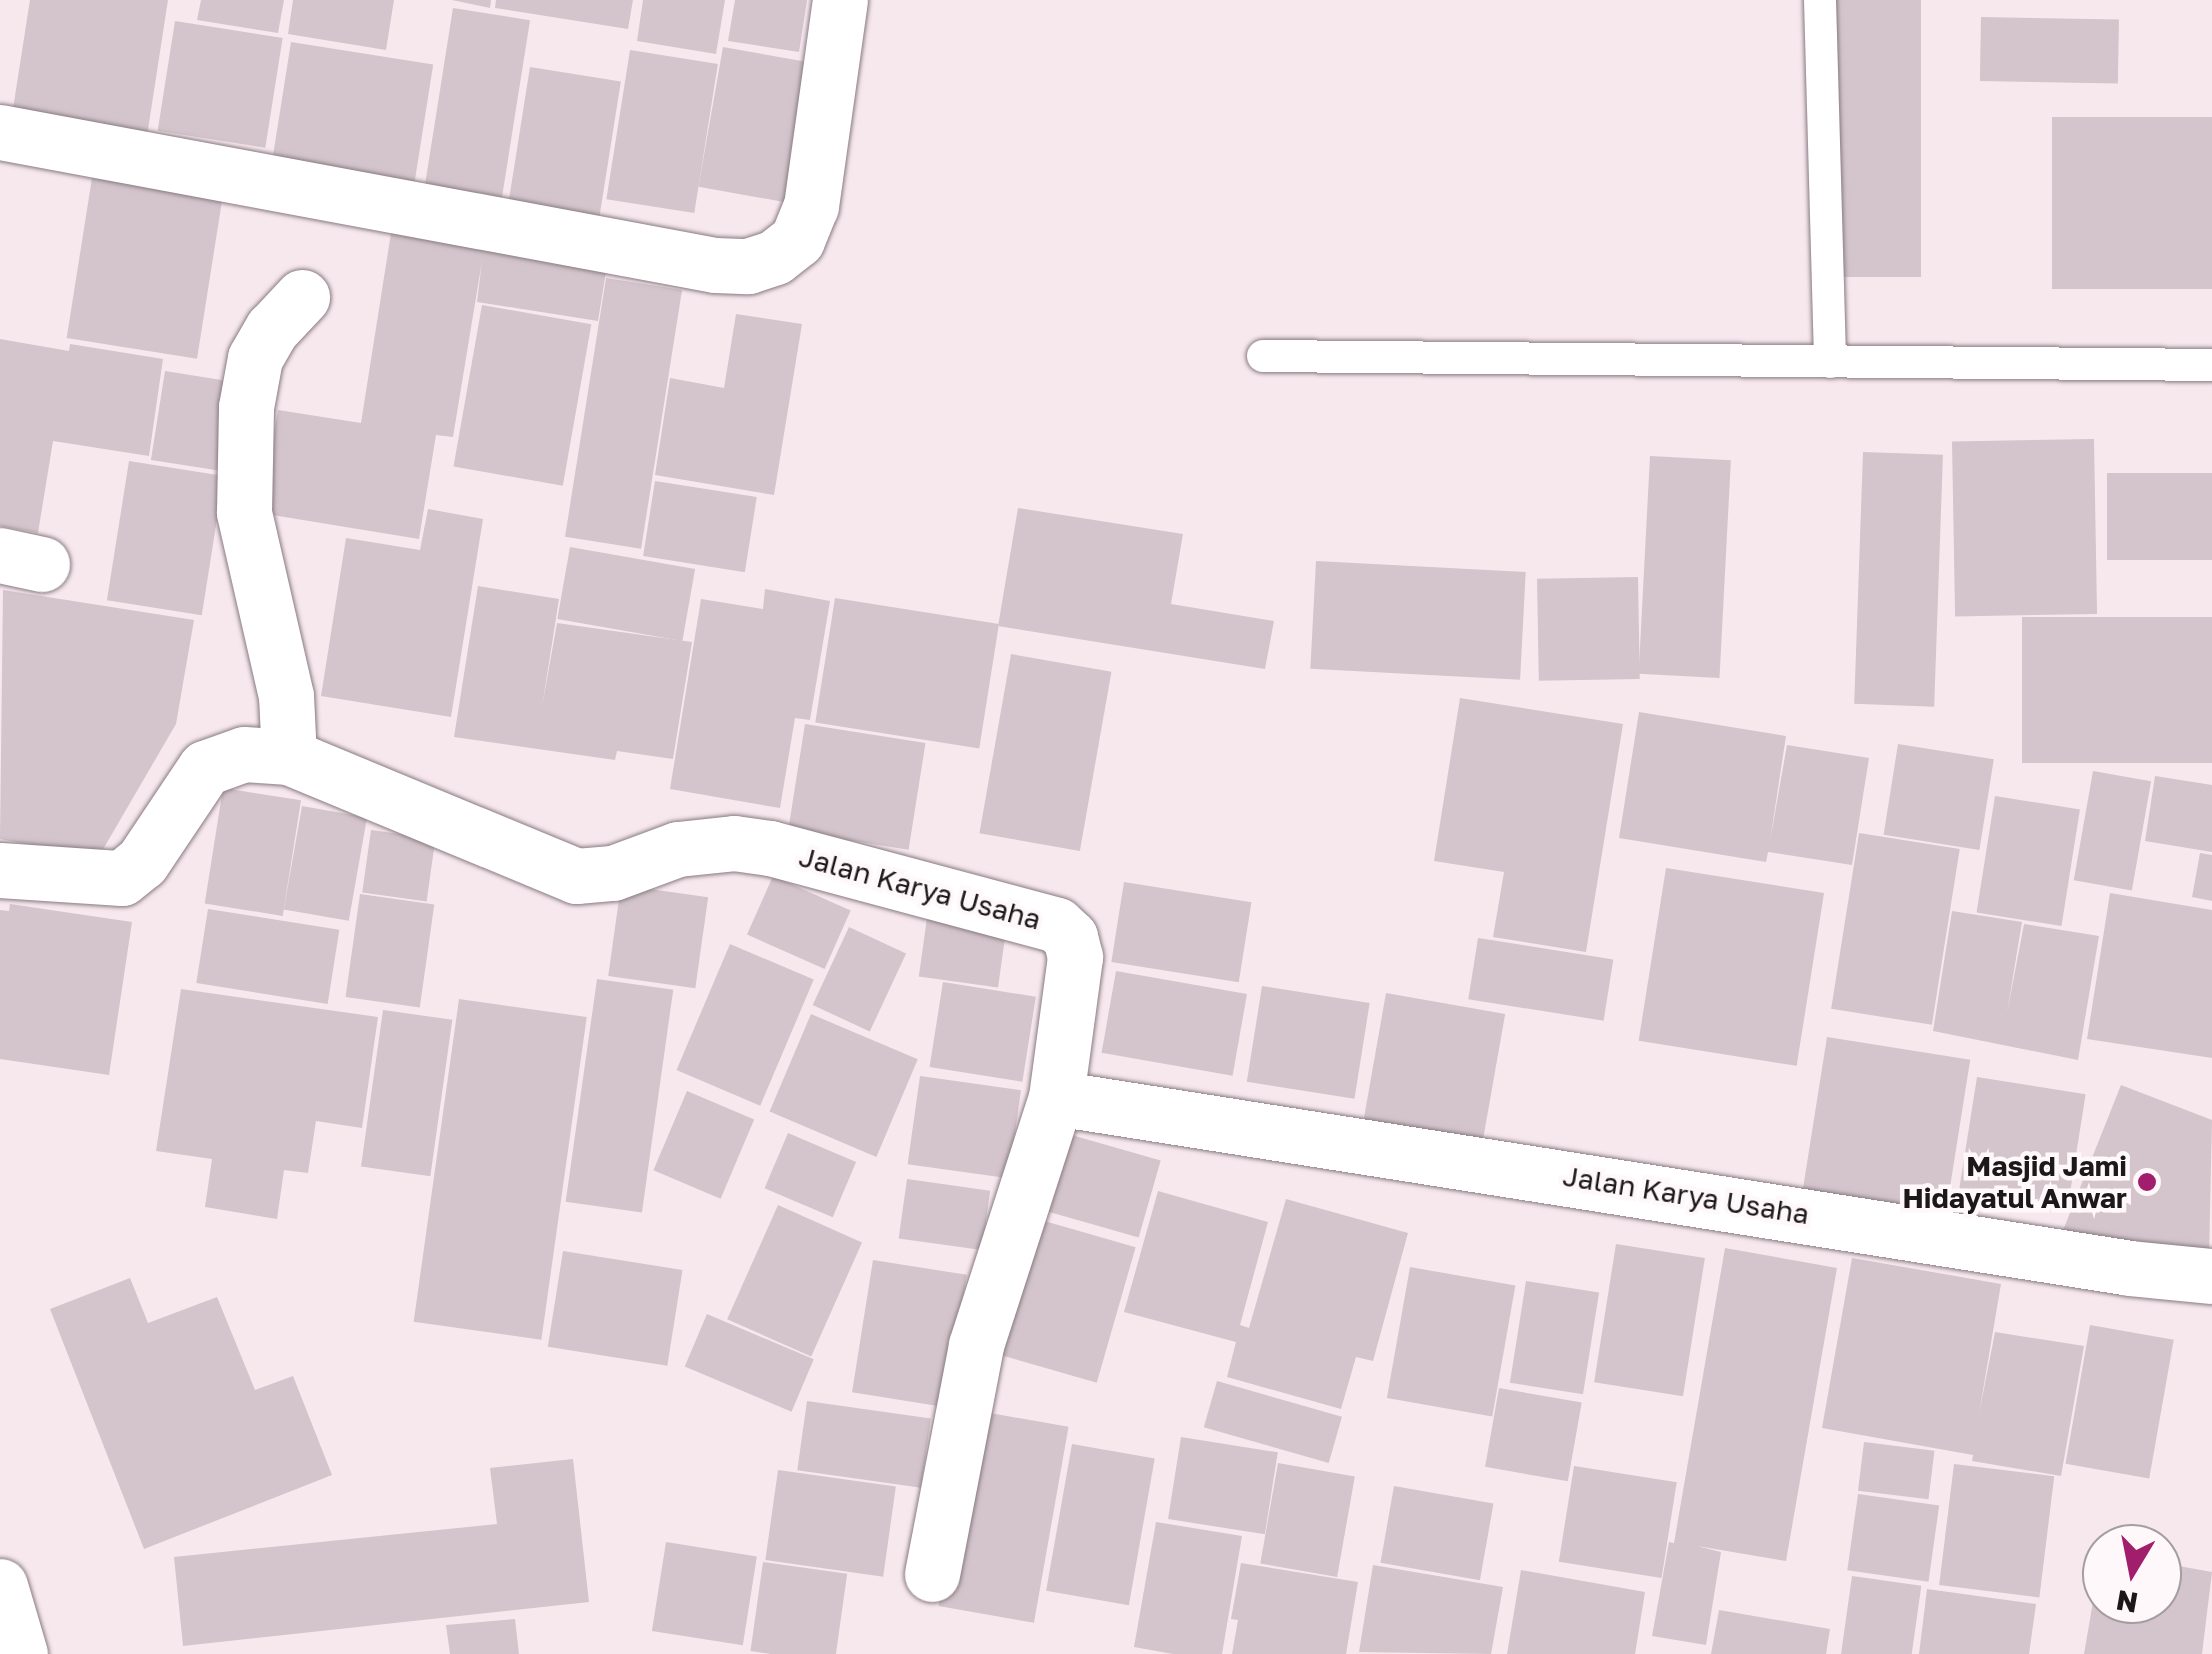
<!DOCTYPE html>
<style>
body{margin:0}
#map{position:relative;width:2212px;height:1654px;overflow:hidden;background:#f7e8ee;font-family:"Golos Text",sans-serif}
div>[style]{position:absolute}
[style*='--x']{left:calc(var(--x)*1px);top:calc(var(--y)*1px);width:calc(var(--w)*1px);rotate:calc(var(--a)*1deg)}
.building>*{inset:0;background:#d3c5cb;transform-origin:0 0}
.roads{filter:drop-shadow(0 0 2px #887b81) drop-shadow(0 0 2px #887b81)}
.service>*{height:32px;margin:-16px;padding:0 16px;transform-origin:16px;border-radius:16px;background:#fff}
.minor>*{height:55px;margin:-27.5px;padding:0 27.5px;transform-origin:27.5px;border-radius:27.5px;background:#fff}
.tertiary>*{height:55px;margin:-27.5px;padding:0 27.5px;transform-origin:27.5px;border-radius:27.5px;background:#fff}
.dots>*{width:28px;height:28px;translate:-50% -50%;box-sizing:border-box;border:5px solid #fef8fa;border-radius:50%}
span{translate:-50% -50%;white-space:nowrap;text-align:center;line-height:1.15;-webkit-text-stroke:9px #fef8fa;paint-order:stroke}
.street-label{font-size:28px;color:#1c1719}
.poi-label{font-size:28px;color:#1c1719;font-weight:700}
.right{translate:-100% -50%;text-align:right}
.north{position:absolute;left:2082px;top:1524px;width:100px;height:100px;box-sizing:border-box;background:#fef8fa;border:2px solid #a49ea0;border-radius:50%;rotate:190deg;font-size:28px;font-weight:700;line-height:40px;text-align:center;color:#1c1719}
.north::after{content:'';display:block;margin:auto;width:35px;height:45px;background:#a11e6d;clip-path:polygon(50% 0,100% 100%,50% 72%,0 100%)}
</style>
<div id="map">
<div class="building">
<i style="clip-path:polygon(30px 0,168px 0,147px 136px,12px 115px)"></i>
<i style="clip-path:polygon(201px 0,284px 0,278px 33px,197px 20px)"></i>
<i style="clip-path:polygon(293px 0,394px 0,386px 50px,288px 34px)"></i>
<i style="clip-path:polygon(452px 0,491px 0,490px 8px)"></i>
<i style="clip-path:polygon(496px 0,633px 0,628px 29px,495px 8px)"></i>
<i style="clip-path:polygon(643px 0,725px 0,716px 54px,637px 41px)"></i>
<i style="clip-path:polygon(735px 0,807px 0,799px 52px,728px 41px)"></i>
<i style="left:1828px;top:0;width:93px;height:277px"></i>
<i style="left:453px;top:8px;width:78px;height:195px;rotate:9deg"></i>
<i style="left:1981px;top:17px;width:138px;height:64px;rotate:1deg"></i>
<i style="left:175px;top:21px;width:109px;height:111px;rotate:9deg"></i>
<i style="left:291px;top:42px;width:144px;height:123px;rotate:9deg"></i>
<i style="left:723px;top:47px;width:90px;height:142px;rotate:10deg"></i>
<i style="left:630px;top:50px;width:89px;height:151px;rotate:9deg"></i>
<i style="left:530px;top:67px;width:92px;height:136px;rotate:9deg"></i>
<i style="left:2212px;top:117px;width:172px;height:160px;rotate:90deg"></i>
<i style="left:92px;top:178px;width:132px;height:162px;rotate:9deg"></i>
<i style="clip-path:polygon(391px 233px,486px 248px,609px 253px,598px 321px,477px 302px,482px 261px,453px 437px,436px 435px,419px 539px,260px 513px,278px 410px,361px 423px)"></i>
<i style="left:606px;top:278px;width:77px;height:262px;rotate:9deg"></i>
<i style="left:482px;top:305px;width:111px;height:164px;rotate:10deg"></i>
<i style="clip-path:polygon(736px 314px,802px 324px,774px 495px,655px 475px,670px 378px,724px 388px)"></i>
<i style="clip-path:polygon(0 339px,69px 351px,70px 344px,163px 359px,149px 456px,53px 441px,38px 533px,0 526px)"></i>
<i style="left:165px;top:371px;width:67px;height:90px;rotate:9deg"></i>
<i style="left:2094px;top:439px;width:175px;height:142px;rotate:89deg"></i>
<i style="left:1863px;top:452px;width:80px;height:252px;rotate:2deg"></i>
<i style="left:1650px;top:456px;width:81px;height:218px;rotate:3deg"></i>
<i style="left:129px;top:461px;width:96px;height:141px;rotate:9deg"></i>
<i style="left:2212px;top:473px;width:87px;height:105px;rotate:90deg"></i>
<i style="left:655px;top:481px;width:103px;height:76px;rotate:9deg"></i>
<i style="clip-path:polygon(1018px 508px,1183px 534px,1171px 604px,1274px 621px,1265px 669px,998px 626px)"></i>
<i style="clip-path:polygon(428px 509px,483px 519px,451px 717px,321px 696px,346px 538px,420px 550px)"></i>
<i style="left:570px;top:547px;width:127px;height:73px;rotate:10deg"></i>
<i style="left:1316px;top:561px;width:210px;height:108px;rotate:3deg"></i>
<i style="left:1638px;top:577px;width:102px;height:101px;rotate:89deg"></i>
<i style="clip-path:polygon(478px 586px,559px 599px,542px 707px,557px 623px,692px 642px,673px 759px,617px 751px,615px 760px,454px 737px)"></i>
<i style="clip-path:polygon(765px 589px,830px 601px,810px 720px,795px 718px,780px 808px,670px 789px,701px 599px,763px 609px)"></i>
<i style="clip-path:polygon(3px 590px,194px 620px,176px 724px,98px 858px,0 839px)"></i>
<i style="left:835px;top:598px;width:166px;height:126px;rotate:9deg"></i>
<i style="left:2212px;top:617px;width:146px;height:190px;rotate:90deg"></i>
<i style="left:1011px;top:654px;width:102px;height:182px;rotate:10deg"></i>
<i style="clip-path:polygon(1460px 698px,1623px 724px,1586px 952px,1493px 937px,1504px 872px,1434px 861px)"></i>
<i style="clip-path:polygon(1639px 712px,1786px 736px,1770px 841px,1787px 745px,1869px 758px,1852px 865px,1768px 852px,1766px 862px,1619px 838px)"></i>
<i style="left:805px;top:724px;width:122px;height:108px;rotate:9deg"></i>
<i style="left:1898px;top:744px;width:97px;height:92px;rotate:9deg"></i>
<i style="left:2093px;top:771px;width:59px;height:111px;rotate:10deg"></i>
<i style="clip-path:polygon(2155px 776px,2212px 785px,2212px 852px,2145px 841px)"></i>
<i style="left:223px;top:788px;width:79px;height:117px;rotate:9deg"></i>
<i style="left:1995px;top:796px;width:86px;height:118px;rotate:9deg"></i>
<i style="left:302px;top:806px;width:66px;height:105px;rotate:10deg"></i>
<i style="left:371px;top:830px;width:65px;height:63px;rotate:8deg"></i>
<i style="left:1859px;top:833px;width:102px;height:178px;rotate:9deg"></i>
<i style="clip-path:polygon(2200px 853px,2212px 855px,2212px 901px,2192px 897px)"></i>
<i style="left:1666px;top:868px;width:160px;height:175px;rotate:9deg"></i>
<i style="left:773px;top:876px;width:85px;height:64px;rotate:24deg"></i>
<i style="left:1124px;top:882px;width:129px;height:81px;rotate:9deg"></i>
<i style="left:621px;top:885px;width:88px;height:92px;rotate:8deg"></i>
<i style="clip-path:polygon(2110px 893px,2212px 910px,2212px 1058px,2087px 1039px)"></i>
<i style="left:360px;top:894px;width:75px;height:104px;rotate:8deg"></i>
<i style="clip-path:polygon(10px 904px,132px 922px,109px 1075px,0 1059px,0 910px,9px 911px)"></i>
<i style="left:208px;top:909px;width:133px;height:75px;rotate:9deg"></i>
<i style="clip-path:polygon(1952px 911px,2022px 922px,2007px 1013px,2024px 924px,2099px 936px,2078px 1060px,1933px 1031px)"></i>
<i style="left:927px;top:918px;width:80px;height:59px;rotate:8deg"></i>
<i style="left:849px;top:927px;width:63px;height:86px;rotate:25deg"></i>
<i style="left:1478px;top:938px;width:137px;height:62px;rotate:9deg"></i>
<i style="left:730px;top:944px;width:91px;height:137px;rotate:23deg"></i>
<i style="left:1116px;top:971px;width:133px;height:83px;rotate:10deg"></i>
<i style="left:597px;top:979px;width:77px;height:225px;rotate:8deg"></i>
<i style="left:943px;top:982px;width:94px;height:86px;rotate:9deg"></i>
<i style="left:1262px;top:986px;width:109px;height:97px;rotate:9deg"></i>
<i style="clip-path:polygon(181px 989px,378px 1017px,362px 1128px,316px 1121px,308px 1173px,284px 1170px,277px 1219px,205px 1207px,212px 1159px,156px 1151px)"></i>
<i style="left:1386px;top:993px;width:121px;height:128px;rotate:10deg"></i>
<i style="left:459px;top:999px;width:129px;height:326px;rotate:8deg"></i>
<i style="left:383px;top:1010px;width:70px;height:158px;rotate:8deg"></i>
<i style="left:811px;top:1014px;width:116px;height:106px;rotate:23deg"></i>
<i style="left:1827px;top:1037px;width:145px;height:157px;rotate:9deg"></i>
<i style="left:920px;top:1076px;width:102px;height:89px;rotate:8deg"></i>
<i style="left:1977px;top:1077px;width:110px;height:113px;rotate:9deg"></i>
<i style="clip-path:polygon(2121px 1085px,2212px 1120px,2209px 1256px,2058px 1243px)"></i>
<i style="left:687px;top:1091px;width:73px;height:86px;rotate:23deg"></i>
<i style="left:1054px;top:1130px;width:111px;height:80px;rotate:16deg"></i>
<i style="left:788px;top:1133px;width:74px;height:60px;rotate:23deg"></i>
<i style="left:907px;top:1179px;width:84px;height:60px;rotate:8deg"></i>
<i style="clip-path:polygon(1158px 1191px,1268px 1222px,1240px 1325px,1249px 1328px,1286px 1199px,1408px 1233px,1373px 1361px,1356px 1357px,1341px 1409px,1227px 1377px,1236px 1342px,1124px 1312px)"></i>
<i style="left:778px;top:1205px;width:92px;height:125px;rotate:24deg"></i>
<i style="left:1027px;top:1216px;width:113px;height:141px;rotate:16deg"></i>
<i style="left:1616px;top:1244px;width:90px;height:140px;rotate:9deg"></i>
<i style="clip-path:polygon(1725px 1248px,1837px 1268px,1786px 1561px,1697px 1546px,1721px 1552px,1706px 1645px,1652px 1636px,1669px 1542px,1674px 1543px)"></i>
<i style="left:563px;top:1251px;width:121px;height:97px;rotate:9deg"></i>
<i style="clip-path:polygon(1852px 1258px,2001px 1284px,1979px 1414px,1995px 1332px,2084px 1346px,2061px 1476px,1972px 1461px,1973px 1455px,1822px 1428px)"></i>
<i style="left:873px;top:1260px;width:95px;height:134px;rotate:9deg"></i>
<i style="left:1410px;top:1267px;width:107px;height:133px;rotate:10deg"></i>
<i style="clip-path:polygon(130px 1278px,148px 1323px,217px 1297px,255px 1390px,293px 1376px,332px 1475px,144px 1549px,50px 1309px)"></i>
<i style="left:1526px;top:1281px;width:74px;height:103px;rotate:9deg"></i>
<i style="left:707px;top:1314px;width:116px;height:57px;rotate:23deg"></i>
<i style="left:2090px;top:1325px;width:85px;height:141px;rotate:10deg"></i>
<i style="left:1217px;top:1381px;width:130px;height:48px;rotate:16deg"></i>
<i style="left:1499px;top:1388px;width:84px;height:80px;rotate:10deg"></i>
<i style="left:807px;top:1401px;width:125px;height:70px;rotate:8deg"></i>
<i style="left:973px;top:1410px;width:97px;height:199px;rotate:10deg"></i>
<i style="left:1181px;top:1437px;width:98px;height:83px;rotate:9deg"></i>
<i style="left:1864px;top:1442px;width:71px;height:49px;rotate:7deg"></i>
<i style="left:1072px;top:1444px;width:84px;height:149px;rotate:10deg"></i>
<i style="clip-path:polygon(573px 1459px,589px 1602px,183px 1646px,174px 1557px,497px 1524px,490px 1468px)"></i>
<i style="left:1278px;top:1463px;width:78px;height:102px;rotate:10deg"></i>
<i style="left:1954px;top:1464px;width:101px;height:122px;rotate:7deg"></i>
<i style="left:1574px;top:1466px;width:104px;height:97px;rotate:9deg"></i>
<i style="left:778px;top:1470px;width:119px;height:91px;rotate:8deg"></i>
<i style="left:1394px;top:1486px;width:101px;height:78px;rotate:10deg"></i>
<i style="left:1858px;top:1494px;width:82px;height:77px;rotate:8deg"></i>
<i style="clip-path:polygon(1156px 1522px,1242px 1536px,1222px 1654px,1173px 1654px,1134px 1647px)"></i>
<i style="left:666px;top:1542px;width:92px;height:90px;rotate:9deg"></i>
<i style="clip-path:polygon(2100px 1561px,2102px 1604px,2162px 1604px,2162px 1563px,2212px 1572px,2202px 1654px,2084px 1654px)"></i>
<i style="left:763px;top:1562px;width:85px;height:90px;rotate:8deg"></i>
<i style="clip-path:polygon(1241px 1563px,1358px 1582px,1346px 1654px,1232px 1654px,1238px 1620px,1231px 1619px)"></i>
<i style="clip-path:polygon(1373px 1565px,1503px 1587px,1491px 1654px,1359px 1652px)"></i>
<i style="clip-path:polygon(1521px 1570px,1645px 1592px,1635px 1654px,1507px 1654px)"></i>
<i style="left:1852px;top:1576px;width:70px;height:79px;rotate:8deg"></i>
<i style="clip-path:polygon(1927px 1589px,2036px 1604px,2029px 1654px,1919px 1654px)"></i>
<i style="clip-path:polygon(1719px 1610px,1830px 1629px,1826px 1654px,1711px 1654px)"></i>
<i style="clip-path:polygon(515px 1619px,519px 1654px,450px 1654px,446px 1625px)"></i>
</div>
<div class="roads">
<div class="service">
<i style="--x:1820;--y:0;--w:362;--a:88.4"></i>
<i style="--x:1263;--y:356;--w:949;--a:0.54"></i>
</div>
<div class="minor">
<i style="--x:0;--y:132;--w:727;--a:10.54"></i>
<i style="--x:715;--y:265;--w:33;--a:2"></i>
<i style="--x:748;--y:266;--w:28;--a:-18"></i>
<i style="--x:775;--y:257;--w:28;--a:-38"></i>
<i style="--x:797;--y:240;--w:37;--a:-68"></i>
<i style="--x:811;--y:206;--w:208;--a:-82"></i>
<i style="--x:0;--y:555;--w:43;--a:12.1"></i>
<i style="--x:289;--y:757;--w:61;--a:-92.8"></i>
<i style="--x:286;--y:696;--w:189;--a:-102.9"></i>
<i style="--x:244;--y:512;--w:105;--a:-88.9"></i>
<i style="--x:246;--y:407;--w:50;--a:-79.6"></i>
<i style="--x:255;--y:358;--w:34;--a:-60"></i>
<i style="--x:272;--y:329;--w:44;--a:-46.8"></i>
<i style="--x:0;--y:870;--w:122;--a:3.8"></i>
<i style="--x:122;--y:878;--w:26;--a:-39"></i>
<i style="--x:142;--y:862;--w:113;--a:-56.2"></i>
<i style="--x:205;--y:768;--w:41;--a:-19.7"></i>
<i style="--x:244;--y:754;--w:45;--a:3.8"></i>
<i style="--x:289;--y:757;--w:311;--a:22.5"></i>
<i style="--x:576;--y:876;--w:37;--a:-5"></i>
<i style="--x:613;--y:873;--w:69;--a:-20.3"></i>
<i style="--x:678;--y:849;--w:56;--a:-6.1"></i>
<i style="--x:734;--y:843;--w:36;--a:8"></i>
<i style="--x:770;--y:848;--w:297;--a:15"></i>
<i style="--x:1057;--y:925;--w:18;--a:43"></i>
<i style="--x:1070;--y:937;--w:21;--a:76"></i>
<i style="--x:1075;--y:957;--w:142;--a:97.7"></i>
<i style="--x:1056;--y:1098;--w:1087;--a:8.99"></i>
<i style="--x:2130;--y:1268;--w:82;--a:5.6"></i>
<i style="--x:932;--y:1574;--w:233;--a:-79.1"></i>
<i style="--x:976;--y:1345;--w:260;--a:-72.1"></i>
</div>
<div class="tertiary">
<i style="--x:0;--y:1586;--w:71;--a:73.6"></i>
</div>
</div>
<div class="dots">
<i style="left:2147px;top:1182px;background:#a11e6d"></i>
</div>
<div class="street-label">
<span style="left:920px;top:888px;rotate:15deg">Jalan Karya Usaha</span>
<span style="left:1686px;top:1195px;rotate:9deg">Jalan Karya Usaha</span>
</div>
<div class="poi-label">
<span class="right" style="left:2127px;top:1182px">Masjid Jami<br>Hidayatul Anwar</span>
</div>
<div class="north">N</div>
</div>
